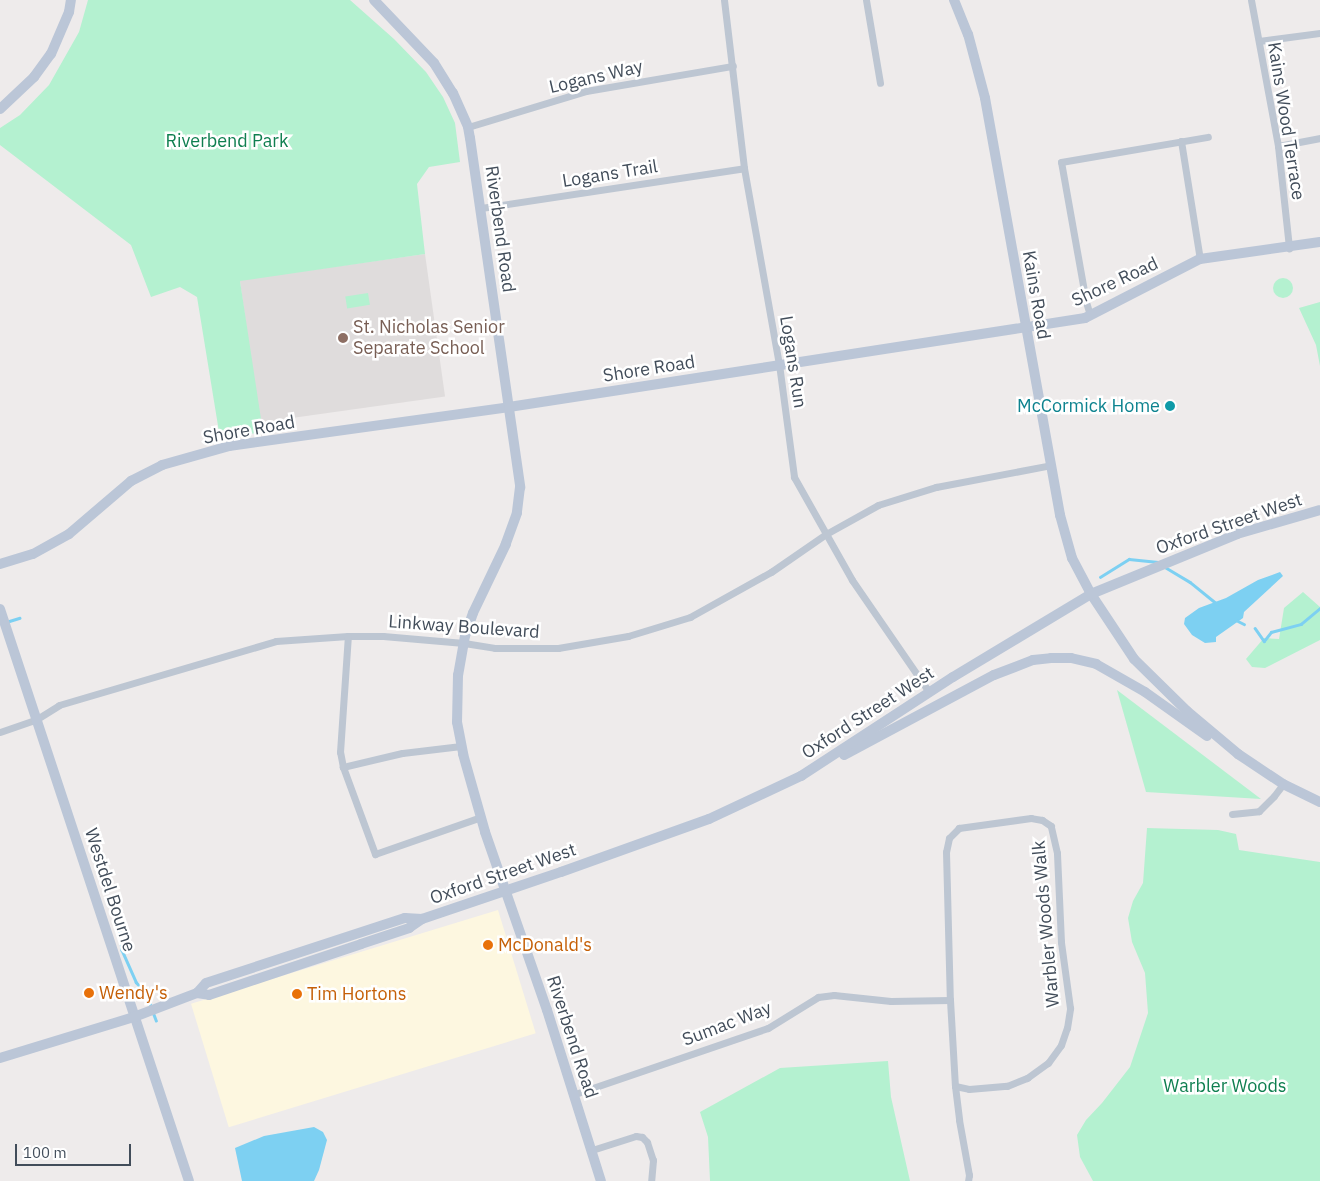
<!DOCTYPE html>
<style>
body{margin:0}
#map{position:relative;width:1320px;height:1181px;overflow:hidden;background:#eeebeb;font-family:"IBM Plex Sans",sans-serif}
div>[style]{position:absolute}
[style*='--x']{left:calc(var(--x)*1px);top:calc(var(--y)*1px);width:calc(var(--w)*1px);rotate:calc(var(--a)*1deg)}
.commercial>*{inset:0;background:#fdf7e0;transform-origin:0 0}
.education>*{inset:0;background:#dfdcdc;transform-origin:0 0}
.green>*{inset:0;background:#b4f1d0;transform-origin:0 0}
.round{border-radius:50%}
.water>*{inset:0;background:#7dd0f2}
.stream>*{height:2.5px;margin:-1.25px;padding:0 1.25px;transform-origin:1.25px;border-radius:1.25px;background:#7dd0f2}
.street>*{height:7px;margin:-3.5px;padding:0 3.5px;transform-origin:3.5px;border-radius:3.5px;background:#bdc6d2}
.secondary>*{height:10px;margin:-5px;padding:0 5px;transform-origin:5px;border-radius:5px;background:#bbc6d7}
.dots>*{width:14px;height:14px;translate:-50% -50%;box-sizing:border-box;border:2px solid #fff;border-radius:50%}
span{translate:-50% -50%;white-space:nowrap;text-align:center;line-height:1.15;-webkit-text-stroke:5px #fff;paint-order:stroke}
.street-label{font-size:18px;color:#424d5a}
.park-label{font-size:18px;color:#0f7f50}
.education-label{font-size:18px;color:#785e54}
.left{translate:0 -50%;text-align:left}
.culture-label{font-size:18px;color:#0d838f}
.right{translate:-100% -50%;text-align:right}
.food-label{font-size:18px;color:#c56008}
.scale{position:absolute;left:15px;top:1144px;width:116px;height:22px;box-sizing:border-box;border:2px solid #424d5a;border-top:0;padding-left:6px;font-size:15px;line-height:18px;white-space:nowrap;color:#424d5a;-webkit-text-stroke:4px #fff;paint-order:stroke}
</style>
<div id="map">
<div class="commercial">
<i style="left:498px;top:910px;width:129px;height:321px;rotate:73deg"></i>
</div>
<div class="education">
<i style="left:425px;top:254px;width:144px;height:187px;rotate:82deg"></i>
</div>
<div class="green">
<i style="clip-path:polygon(88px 0,350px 0,394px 39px,426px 72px,443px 97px,455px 123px,460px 162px,429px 167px,417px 184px,425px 254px,240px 281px,263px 432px,220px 438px,197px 297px,180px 287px,151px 297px,131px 245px,0 145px,0 128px,20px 115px,49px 85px,79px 32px)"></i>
<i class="round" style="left:1273px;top:278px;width:20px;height:20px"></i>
<i style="left:368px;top:293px;width:12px;height:23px;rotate:81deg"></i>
<i style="clip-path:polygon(1320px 302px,1320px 366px,1316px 345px,1299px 308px)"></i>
<i style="clip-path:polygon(1303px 592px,1320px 607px,1320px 640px,1265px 668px,1252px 667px,1246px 659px,1264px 638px,1279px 639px,1284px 608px)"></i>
<i style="clip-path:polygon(1117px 690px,1261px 799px,1146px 792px)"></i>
<i style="clip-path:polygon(1147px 828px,1218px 830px,1236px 834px,1239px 850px,1320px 862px,1320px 1181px,1093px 1181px,1080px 1157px,1077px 1135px,1086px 1120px,1102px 1103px,1130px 1067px,1148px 1013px,1145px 973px,1132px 942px,1128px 918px,1133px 901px,1143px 883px)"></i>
<i style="clip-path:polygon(888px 1061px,891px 1097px,910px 1181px,710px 1181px,708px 1137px,700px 1112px,780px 1068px)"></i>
</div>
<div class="water">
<i style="clip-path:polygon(1280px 572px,1283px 576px,1244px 612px,1243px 618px,1216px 637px,1216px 642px,1205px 643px,1192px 635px,1184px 624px,1185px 618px,1199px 608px,1226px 598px,1258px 580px)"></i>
<i style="clip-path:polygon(314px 1127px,323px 1132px,327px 1140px,319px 1170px,314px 1181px,242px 1181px,235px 1148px,264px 1136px)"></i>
</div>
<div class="stream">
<i style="--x:1165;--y:567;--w:29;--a:31"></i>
<i style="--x:1190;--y:582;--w:35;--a:39"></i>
<i style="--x:1100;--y:577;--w:34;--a:-32"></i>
<i style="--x:1129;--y:559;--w:29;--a:6"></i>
<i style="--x:1236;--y:620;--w:9;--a:27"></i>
<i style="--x:6;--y:622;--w:14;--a:-17"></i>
<i style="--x:1255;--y:628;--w:16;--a:55"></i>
<i style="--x:1264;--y:641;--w:11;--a:-52"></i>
<i style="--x:1271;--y:632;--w:31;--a:-15"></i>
<i style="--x:1301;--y:624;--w:25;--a:-40"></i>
<i style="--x:115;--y:925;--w:9;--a:54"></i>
<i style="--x:120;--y:932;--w:18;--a:84"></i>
<i style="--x:122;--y:950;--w:35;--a:66"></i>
<i style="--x:136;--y:982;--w:18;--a:47"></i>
<i style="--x:148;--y:995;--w:12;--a:76"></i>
<i style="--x:153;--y:1012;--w:9;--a:69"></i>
</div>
<div class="street">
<i style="--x:724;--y:0;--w:169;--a:83.2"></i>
<i style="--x:744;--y:168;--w:199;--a:79.9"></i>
<i style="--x:779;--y:364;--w:114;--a:82.4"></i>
<i style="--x:794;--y:477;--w:118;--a:60.6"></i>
<i style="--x:852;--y:580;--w:136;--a:55.5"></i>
<i style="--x:866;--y:0;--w:84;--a:80.4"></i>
<i style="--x:1251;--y:0;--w:148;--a:79.5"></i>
<i style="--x:1278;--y:146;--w:103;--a:83.8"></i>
<i style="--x:1259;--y:41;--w:62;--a:-7.5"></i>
<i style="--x:468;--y:127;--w:123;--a:-17"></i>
<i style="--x:586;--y:91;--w:149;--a:-9.7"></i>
<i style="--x:1181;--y:141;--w:120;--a:80.9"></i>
<i style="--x:1278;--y:146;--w:43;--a:-10.8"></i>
<i style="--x:481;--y:208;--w:266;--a:-8.6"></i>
<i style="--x:1090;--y:315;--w:14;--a:-107"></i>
<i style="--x:1086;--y:302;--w:142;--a:-100.1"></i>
<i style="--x:1061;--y:162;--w:149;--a:-9.7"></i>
<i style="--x:0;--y:732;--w:39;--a:-19"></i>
<i style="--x:37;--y:719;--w:26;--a:-32"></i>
<i style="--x:59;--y:705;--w:226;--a:-16.4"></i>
<i style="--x:276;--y:641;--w:72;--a:-4"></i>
<i style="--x:348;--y:636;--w:35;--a:0"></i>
<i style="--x:383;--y:636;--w:81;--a:4.9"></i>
<i style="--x:464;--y:643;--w:31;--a:9"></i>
<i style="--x:495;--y:648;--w:63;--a:0"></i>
<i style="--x:558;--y:648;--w:71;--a:-9.7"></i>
<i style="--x:628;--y:636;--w:65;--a:-17"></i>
<i style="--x:690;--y:617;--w:93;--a:-29.1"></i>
<i style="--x:771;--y:572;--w:67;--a:-34.6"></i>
<i style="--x:826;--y:534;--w:60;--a:-29.1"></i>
<i style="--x:878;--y:505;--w:61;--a:-17.2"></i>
<i style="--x:936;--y:487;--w:117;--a:-10.8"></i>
<i style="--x:461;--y:746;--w:59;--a:173.2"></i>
<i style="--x:402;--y:753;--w:61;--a:166.7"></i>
<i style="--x:343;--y:767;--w:93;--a:69.8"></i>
<i style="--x:375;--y:854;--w:112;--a:-19.2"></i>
<i style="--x:343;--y:767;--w:15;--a:-101"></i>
<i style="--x:340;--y:752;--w:116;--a:-86.1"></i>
<i style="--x:1232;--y:814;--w:27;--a:-6"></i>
<i style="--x:1259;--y:811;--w:21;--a:-45"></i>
<i style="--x:1274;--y:796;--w:15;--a:-53"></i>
<i style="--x:955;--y:1086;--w:14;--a:12"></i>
<i style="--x:969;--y:1089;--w:38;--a:-5"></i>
<i style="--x:1007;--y:1086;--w:22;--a:-22"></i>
<i style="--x:1027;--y:1078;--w:26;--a:-36"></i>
<i style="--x:1048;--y:1063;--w:22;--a:-54"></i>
<i style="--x:1061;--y:1045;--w:18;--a:-71"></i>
<i style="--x:1067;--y:1028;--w:20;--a:-81"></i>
<i style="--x:1070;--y:1008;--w:67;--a:-97.8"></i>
<i style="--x:1061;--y:942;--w:89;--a:-92.6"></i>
<i style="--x:1057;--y:853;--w:28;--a:-103"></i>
<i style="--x:1051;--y:826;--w:11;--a:-146"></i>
<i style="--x:1042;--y:820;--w:11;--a:-170"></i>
<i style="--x:1031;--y:818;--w:73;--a:172.1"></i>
<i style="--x:959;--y:828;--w:14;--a:135"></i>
<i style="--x:949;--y:838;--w:14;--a:102"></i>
<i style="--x:946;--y:852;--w:148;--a:88.5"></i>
<i style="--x:950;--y:1000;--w:86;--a:86.7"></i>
<i style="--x:955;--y:1086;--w:34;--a:83"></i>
<i style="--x:959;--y:1120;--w:56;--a:79.7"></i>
<i style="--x:969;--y:1175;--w:6;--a:99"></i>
<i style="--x:575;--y:1094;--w:204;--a:-18.9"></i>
<i style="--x:768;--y:1028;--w:59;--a:-31.8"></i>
<i style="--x:818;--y:997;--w:16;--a:-7"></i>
<i style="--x:834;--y:995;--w:57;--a:6"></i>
<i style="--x:891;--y:1001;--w:59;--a:-1"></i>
<i style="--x:592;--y:1150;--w:46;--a:-17.7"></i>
<i style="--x:636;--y:1136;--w:6;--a:9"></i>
<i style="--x:642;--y:1137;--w:7;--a:45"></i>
<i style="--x:647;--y:1142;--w:19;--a:72"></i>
<i style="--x:653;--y:1160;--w:21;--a:95"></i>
</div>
<div class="secondary">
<i style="--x:374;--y:0;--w:87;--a:46.4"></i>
<i style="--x:434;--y:63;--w:36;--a:58"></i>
<i style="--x:453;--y:93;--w:37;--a:66"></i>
<i style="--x:468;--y:127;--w:11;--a:80"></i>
<i style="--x:470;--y:138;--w:353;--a:81.8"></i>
<i style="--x:520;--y:487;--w:26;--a:97"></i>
<i style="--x:517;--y:513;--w:33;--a:110"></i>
<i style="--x:506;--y:544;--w:76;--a:115.6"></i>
<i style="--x:473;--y:613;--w:24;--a:109"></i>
<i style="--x:465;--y:636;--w:40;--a:100"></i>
<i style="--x:458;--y:675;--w:47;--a:91.2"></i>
<i style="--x:457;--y:722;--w:33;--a:79"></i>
<i style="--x:463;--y:754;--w:81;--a:74.2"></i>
<i style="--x:485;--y:832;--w:188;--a:70.8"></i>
<i style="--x:547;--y:1010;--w:179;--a:72.5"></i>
<i style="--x:954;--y:0;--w:37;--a:68"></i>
<i style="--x:968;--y:34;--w:66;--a:75.1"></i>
<i style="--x:985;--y:98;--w:424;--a:79.8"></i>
<i style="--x:1060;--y:515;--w:45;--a:74.4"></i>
<i style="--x:1072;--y:558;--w:41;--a:62.2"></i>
<i style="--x:1091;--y:594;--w:78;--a:56.5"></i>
<i style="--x:1134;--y:659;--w:74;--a:44.5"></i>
<i style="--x:1187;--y:711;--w:67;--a:40.1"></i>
<i style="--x:1238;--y:754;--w:54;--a:33.7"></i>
<i style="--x:1283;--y:784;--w:41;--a:25.9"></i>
<i style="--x:0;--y:109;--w:47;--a:-43.3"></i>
<i style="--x:34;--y:77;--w:29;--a:-54"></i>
<i style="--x:51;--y:54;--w:46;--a:-66.8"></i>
<i style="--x:69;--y:12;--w:12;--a:-81"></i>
<i style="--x:0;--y:564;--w:34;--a:-17"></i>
<i style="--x:33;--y:554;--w:41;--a:-29.1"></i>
<i style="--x:69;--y:534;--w:82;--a:-40.5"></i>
<i style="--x:131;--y:481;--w:35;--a:-27"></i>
<i style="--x:162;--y:465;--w:70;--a:-15.8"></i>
<i style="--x:229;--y:446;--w:283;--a:-7.9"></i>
<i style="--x:509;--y:407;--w:583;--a:-8.78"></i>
<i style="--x:1085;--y:318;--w:129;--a:-27.2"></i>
<i style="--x:1200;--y:259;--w:121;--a:-8.1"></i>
<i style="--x:0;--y:609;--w:602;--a:71.72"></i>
<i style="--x:844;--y:755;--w:170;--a:-28.1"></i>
<i style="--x:994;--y:675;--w:42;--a:-21"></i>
<i style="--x:1033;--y:660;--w:18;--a:-6"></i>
<i style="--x:1051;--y:658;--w:20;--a:0"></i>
<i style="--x:1071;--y:658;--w:26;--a:13"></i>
<i style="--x:1096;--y:664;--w:56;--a:29.7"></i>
<i style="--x:1145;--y:692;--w:76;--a:35.4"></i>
<i style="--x:197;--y:993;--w:12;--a:9"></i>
<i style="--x:209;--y:995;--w:160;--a:-18.5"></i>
<i style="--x:361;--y:944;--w:51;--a:-18.4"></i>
<i style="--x:409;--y:928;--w:16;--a:-35"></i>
<i style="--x:422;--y:919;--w:147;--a:-18.7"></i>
<i style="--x:561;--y:872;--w:157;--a:-19.7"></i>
<i style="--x:709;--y:819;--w:102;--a:-25.1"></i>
<i style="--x:801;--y:776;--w:181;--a:-33.1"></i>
<i style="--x:953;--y:677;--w:161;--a:-31"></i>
<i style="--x:1091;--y:594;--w:158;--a:-22.3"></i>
<i style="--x:1237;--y:534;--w:86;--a:-16.1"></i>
<i style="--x:0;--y:1058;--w:140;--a:-17"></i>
<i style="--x:134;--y:1017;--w:67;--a:-20.9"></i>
<i style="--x:197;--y:993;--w:13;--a:-48"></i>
<i style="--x:206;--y:983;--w:209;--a:-18.1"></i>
<i style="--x:405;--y:918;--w:17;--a:3"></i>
</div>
<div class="dots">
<i style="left:343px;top:338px;background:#8d6e63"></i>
<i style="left:1170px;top:406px;background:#0f9aa8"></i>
<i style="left:488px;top:945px;background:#e8710a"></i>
<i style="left:89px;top:993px;background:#e8710a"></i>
<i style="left:297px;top:994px;background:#e8710a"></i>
</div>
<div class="street-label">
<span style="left:596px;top:77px;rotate:-13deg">Logans Way</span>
<span style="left:1286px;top:121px;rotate:81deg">Kains Wood Terrace</span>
<span style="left:610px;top:174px;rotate:-9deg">Logans Trail</span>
<span style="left:500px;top:229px;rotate:82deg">Riverbend Road</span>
<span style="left:1115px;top:282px;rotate:-25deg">Shore Road</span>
<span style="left:1036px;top:295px;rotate:80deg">Kains Road</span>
<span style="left:793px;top:362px;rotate:81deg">Logans Run</span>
<span style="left:649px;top:369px;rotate:-9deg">Shore Road</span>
<span style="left:249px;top:430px;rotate:-10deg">Shore Road</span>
<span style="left:1229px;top:524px;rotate:-19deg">Oxford Street West</span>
<span style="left:464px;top:627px;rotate:4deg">Linkway Boulevard</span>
<span style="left:868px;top:713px;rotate:-33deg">Oxford Street West</span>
<span style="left:503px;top:874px;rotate:-19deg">Oxford Street West</span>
<span style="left:110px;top:890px;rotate:72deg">Westdel Bourne</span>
<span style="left:1046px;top:924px;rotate:-95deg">Warbler Woods Walk</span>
<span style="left:727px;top:1024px;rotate:-21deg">Sumac Way</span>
<span style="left:572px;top:1037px;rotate:72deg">Riverbend Road</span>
</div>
<div class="park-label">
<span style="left:227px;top:141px">Riverbend Park</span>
<span style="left:1225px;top:1086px">Warbler Woods</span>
</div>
<div class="education-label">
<span class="left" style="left:353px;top:338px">St. Nicholas Senior<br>Separate School</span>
</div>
<div class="culture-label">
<span class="right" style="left:1160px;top:406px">McCormick Home</span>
</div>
<div class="food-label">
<span class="left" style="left:498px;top:945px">McDonald's</span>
<span class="left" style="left:99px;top:993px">Wendy's</span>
<span class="left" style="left:307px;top:994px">Tim Hortons</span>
</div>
<div class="scale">100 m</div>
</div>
